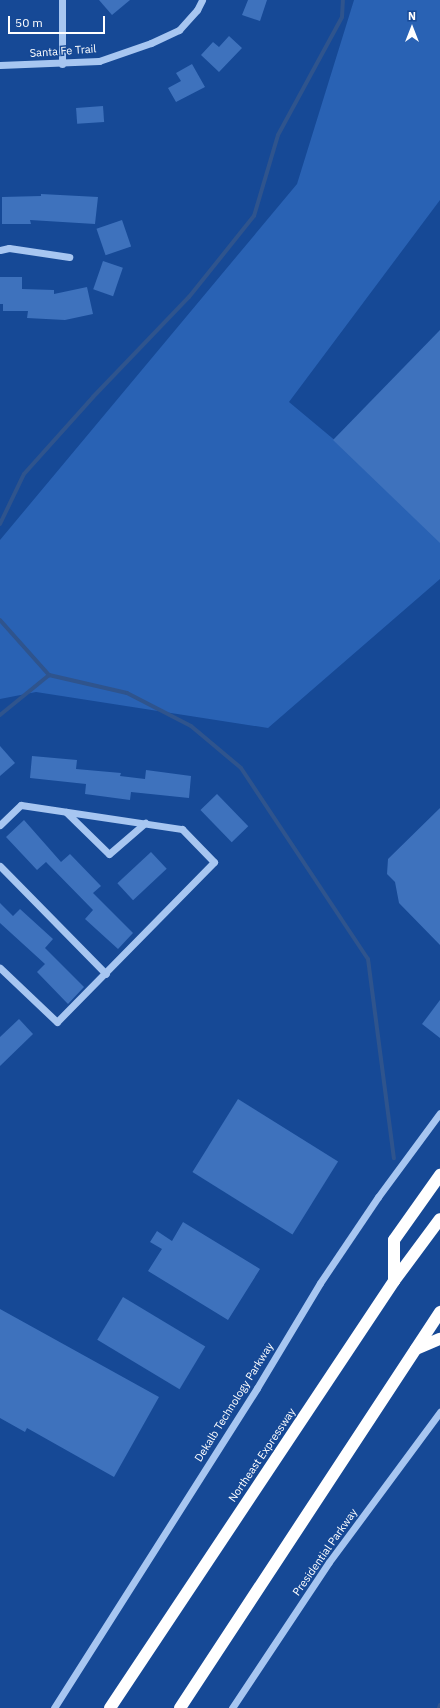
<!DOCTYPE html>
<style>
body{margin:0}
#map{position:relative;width:440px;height:1708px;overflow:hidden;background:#164996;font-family:"IBM Plex Sans",sans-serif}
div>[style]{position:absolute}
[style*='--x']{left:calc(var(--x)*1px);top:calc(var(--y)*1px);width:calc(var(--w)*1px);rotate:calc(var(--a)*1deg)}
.green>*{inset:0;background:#2962b4}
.stream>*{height:4px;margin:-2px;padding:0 2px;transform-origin:2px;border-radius:2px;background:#2f548d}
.building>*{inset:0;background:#3e72bd;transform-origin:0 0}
.minor>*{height:7px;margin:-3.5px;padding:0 3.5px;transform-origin:3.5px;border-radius:3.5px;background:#a7c6f1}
.highway>*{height:12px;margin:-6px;padding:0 6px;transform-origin:6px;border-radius:6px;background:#fff}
span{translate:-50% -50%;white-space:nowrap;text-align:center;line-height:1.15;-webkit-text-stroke:3px #164996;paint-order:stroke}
.street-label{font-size:11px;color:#fff}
.north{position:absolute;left:392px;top:8px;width:40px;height:40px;-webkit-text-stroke:3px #164996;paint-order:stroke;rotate:0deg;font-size:11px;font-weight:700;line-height:16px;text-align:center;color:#fff}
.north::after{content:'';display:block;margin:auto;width:14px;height:18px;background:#fff;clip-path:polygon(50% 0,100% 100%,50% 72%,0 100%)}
.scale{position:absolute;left:8px;top:16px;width:97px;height:18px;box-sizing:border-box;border:2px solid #fff;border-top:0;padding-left:5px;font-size:12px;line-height:14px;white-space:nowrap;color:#fff;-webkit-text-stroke:3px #164996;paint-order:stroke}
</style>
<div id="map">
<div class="green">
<i style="clip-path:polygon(354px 0,440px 0,440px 200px,289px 402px,440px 528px,440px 579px,268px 728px,36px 692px,0 699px,0 540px,297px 184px)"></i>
</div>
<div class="stream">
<i style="--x:0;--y:524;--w:55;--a:-64.4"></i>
<i style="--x:24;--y:474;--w:103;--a:-48.1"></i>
<i style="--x:93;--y:397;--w:139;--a:-46.2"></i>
<i style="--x:189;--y:297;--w:104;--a:-51.3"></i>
<i style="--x:254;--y:216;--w:84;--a:-73.5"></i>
<i style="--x:278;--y:135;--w:134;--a:-61.5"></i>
<i style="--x:342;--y:17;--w:17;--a:-87"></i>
<i style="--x:0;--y:620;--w:74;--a:48.3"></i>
<i style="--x:49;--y:675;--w:80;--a:13"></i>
<i style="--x:127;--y:693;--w:72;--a:27.3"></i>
<i style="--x:191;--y:726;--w:65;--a:40"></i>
<i style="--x:241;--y:768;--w:229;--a:56.4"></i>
<i style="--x:368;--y:959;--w:201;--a:82.6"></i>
<i style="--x:0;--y:715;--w:63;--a:-39.2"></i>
<i style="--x:439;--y:1708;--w:3;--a:-72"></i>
</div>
<div class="building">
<i style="clip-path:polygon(99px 0,130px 0,112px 15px)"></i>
<i style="clip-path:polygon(248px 0,267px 0,260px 21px,242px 15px)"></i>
<i style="clip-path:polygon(229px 36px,242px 48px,219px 72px,201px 55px,213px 42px,219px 47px)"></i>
<i style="clip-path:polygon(192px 64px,205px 87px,176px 102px,168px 88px,181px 81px,176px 73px)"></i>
<i style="left:103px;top:106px;width:16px;height:27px;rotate:86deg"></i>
<i style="clip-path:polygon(41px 194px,98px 197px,95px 224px,30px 220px,31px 224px,2px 224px,2px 197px,41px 196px)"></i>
<i style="left:122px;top:220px;width:28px;height:27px;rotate:71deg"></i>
<i style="left:103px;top:261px;width:21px;height:30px;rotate:19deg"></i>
<i style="clip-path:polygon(0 277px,22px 277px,22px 289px,54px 290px,54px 294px,87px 287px,93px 314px,65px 320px,27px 318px,28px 311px,3px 311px,3px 304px,0 304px)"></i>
<i style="clip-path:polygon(440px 330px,440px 543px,333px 440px)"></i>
<i style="clip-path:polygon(0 746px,15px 763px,0 776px)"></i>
<i style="clip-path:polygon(32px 756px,77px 760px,76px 769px,121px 773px,120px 776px,145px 779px,146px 770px,191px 776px,189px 798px,131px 792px,130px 800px,85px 794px,86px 784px,30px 778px)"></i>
<i style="left:217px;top:794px;width:45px;height:23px;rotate:46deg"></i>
<i style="clip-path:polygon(440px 808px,440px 945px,399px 903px,395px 882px,387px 874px,388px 859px)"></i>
<i style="clip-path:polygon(24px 820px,61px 862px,70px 854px,101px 886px,93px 893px,133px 933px,118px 949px,85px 919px,93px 910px,46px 862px,37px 870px,6px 837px)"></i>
<i style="left:151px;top:852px;width:23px;height:46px;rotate:47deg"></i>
<i style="clip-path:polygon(0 903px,13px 916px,20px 909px,53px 939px,45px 948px,84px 987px,68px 1004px,37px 972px,45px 964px,0 923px)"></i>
<i style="clip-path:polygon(440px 1000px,440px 1038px,422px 1024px)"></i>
<i style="clip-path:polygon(19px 1019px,33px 1034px,0 1066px,0 1037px)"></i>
<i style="left:238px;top:1099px;width:118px;height:86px;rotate:32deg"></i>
<i style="clip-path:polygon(183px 1222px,260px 1269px,228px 1320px,148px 1271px,162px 1249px,150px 1242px,157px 1231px,172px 1241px)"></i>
<i style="left:123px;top:1297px;width:96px;height:50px;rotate:31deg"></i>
<i style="clip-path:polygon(0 1309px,159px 1397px,114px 1477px,27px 1428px,25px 1432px,0 1418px)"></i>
</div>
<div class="minor">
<i style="--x:62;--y:64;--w:64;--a:-90"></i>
<i style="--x:0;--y:65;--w:99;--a:-2.3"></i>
<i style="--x:99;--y:61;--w:55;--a:-19.1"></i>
<i style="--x:151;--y:43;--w:31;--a:-25"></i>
<i style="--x:179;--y:30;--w:27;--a:-48"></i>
<i style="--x:197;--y:10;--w:11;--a:-63"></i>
<i style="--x:0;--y:250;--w:9;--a:-13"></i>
<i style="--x:9;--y:248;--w:61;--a:8.5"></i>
<i style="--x:66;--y:812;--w:60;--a:44.3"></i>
<i style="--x:109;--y:854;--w:48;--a:-40.7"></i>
<i style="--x:0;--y:825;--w:29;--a:-44"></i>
<i style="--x:21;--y:805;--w:163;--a:8.5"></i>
<i style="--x:182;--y:829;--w:46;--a:45.9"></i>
<i style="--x:214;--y:862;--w:224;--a:134.5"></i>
<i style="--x:57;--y:1022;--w:79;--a:-136.5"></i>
<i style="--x:0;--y:866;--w:151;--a:45.5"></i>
<i style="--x:54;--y:1708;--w:379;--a:-57.6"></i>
<i style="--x:257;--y:1388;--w:122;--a:-59"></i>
<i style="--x:320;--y:1283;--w:104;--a:-56"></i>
<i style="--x:378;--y:1197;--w:104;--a:-53.6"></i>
<i style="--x:232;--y:1708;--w:175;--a:-56.4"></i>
<i style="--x:329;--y:1562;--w:187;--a:-53.5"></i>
</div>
<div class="highway">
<i style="--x:394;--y:1281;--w:41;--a:-90"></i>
<i style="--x:394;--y:1240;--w:80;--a:-54.7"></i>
<i style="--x:416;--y:1349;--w:26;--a:-23"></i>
<i style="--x:110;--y:1708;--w:513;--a:-56.37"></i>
<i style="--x:394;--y:1281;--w:77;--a:-53.4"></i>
<i style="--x:180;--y:1708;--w:474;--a:-56.7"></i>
</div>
<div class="street-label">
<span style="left:63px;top:51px;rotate:-4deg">Santa Fe Trail</span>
<span style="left:234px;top:1402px;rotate:-58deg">Dekalb Technology Parkway</span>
<span style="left:262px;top:1455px;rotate:-56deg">Northeast Expressway</span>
<span style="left:325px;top:1552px;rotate:-55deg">Presidential Parkway</span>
</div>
<div class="north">N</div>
<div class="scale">50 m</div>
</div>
